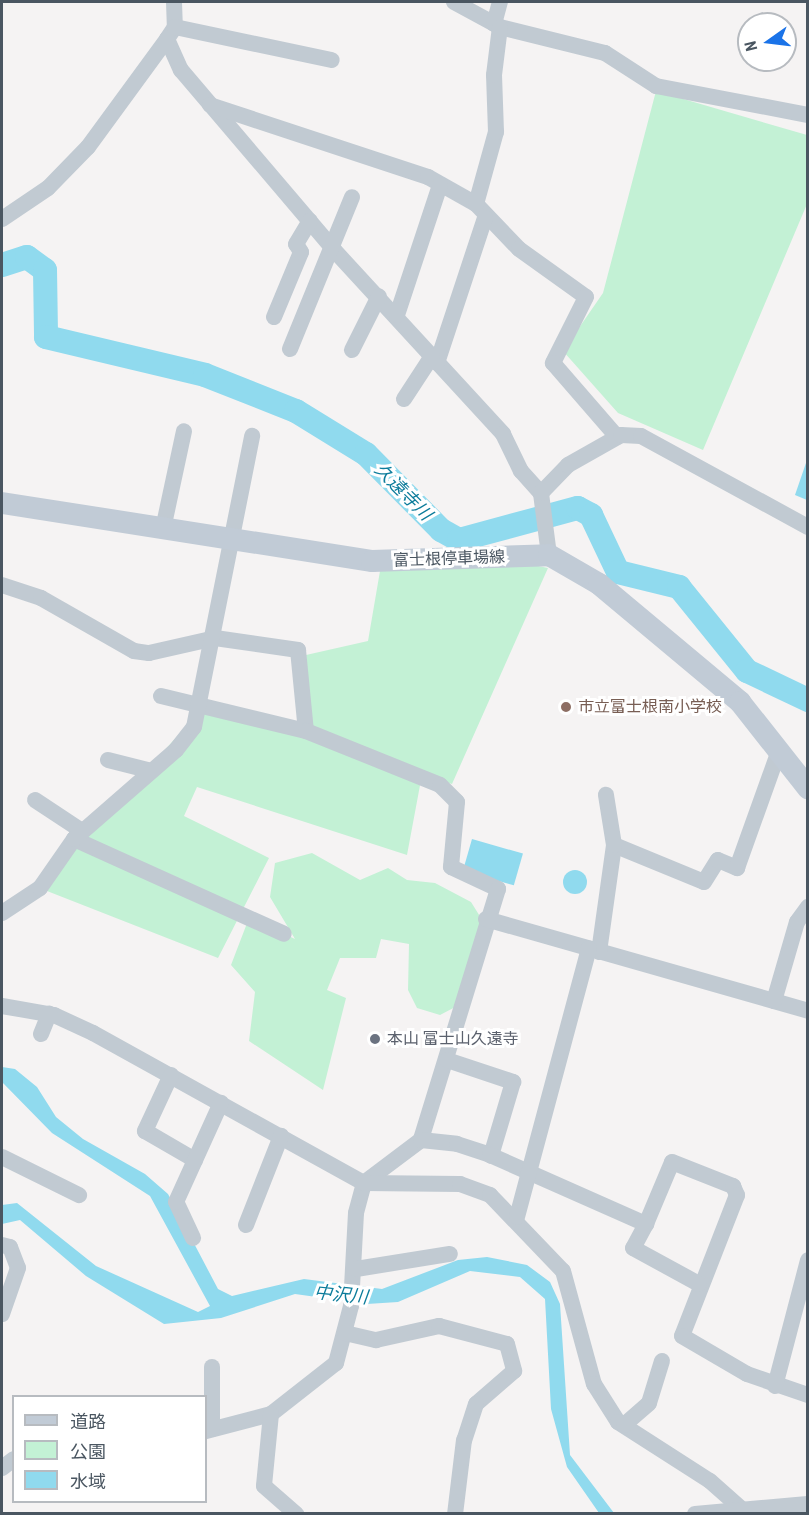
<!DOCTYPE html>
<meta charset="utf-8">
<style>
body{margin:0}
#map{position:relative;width:809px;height:1515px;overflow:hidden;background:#f5f3f3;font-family:"Roboto Condensed","Noto Sans JP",sans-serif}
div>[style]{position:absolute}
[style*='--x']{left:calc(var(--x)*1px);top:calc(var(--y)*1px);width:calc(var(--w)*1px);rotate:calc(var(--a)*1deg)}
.green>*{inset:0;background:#c3f1d5}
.water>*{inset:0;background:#90daee;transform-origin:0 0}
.round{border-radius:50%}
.river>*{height:24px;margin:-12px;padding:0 12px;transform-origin:12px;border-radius:12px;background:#90daee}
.minor>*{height:16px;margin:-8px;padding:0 8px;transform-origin:8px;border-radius:8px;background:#c1cad2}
.secondary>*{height:22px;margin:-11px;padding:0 11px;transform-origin:11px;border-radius:11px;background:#c1cbd6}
.dots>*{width:16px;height:16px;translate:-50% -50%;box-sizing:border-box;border:3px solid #fff;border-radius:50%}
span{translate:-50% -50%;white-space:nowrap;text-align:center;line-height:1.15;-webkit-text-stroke:6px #fff;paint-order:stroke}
.street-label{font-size:16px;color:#4a5661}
.education-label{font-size:16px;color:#785e54}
.left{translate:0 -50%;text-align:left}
.worship-label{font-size:16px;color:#5b616d}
.water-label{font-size:18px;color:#0c7c9b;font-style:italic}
.frame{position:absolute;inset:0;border:3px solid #4a5661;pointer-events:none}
.legend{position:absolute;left:12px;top:1395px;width:195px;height:108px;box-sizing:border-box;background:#fff;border:2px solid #b7bbc0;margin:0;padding:8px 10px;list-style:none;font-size:18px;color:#4a5661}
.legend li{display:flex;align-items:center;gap:12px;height:30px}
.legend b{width:30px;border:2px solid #b7bbc0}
.north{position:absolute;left:737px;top:12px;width:60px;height:60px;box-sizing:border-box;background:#fff;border:2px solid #b7bbc0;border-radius:50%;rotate:256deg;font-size:16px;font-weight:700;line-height:24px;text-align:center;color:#4a5661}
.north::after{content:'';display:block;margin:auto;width:21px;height:27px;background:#1a73e8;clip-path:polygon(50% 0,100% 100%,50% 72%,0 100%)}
</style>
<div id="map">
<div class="green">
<i style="clip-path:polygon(656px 91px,807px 135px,807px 204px,703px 450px,618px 413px,563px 351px,603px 293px)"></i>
<i style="clip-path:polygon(513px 561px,548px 568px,452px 784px,312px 733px,306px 655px,368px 641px,380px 571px)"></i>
<i style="clip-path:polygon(204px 707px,245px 714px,421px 780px,407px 855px,197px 787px,184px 816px,269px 858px,218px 958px,47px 891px,75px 848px)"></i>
<i style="clip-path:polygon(312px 853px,360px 880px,388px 868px,407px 880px,435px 883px,471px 902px,481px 918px,461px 1004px,440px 1015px,417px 1008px,408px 990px,409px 944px,381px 939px,376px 958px,340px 958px,327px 990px,346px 998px,323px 1090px,249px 1041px,255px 992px,231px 965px,249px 918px,295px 939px,270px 897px,275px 863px)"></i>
</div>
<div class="water">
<i style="clip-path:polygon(807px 460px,808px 500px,807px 500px,795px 495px)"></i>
<i style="left:472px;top:839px;width:53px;height:33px;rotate:16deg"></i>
<i class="round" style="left:563px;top:870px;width:24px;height:24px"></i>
<i style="clip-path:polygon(2px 1067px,15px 1069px,37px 1087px,56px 1117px,83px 1139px,145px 1174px,168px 1194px,218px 1289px,232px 1296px,304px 1279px,382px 1289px,458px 1260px,487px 1257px,527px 1265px,550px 1282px,560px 1304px,570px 1455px,614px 1513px,599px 1513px,567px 1467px,551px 1409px,545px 1299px,520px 1277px,470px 1271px,398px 1302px,367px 1304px,295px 1294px,221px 1318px,164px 1324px,86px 1276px,20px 1220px,2px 1224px,2px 1205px,17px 1203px,96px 1266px,198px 1312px,210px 1306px,150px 1196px,52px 1133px,2px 1082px)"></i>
</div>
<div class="river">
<i style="--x:2;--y:265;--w:26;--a:-18"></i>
<i style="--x:27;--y:257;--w:22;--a:36"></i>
<i style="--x:45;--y:270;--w:67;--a:89.1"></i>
<i style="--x:46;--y:337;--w:163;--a:13.4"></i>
<i style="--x:205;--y:375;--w:98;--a:21.6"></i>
<i style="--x:296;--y:411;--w:82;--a:31.6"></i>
<i style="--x:366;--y:454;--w:107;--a:45.4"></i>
<i style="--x:441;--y:530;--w:21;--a:29"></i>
<i style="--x:459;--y:540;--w:123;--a:-15.1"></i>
<i style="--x:578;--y:508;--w:15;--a:28"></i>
<i style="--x:591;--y:515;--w:63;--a:64.7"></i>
<i style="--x:618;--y:572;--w:63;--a:13.8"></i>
<i style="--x:679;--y:587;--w:108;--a:51"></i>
<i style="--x:747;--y:671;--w:68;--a:25.4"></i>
</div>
<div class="minor">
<i style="--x:174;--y:2;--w:25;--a:88"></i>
<i style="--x:175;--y:27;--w:14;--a:124"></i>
<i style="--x:167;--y:39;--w:34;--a:66"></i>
<i style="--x:181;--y:70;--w:236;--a:49.6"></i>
<i style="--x:334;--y:250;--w:250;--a:47.4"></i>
<i style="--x:503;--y:434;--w:41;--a:64.1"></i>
<i style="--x:521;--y:471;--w:30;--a:48"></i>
<i style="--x:454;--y:2;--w:52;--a:28.5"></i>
<i style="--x:500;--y:27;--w:108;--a:13.9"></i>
<i style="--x:605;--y:53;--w:61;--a:32.9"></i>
<i style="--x:656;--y:86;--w:155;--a:10.8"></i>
<i style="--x:494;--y:24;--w:23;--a:-75"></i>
<i style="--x:175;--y:27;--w:160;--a:11.9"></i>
<i style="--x:210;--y:105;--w:230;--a:18.3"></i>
<i style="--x:428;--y:177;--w:55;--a:29.4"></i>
<i style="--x:476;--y:204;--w:62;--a:46.3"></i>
<i style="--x:519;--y:249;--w:82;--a:35.6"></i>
<i style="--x:586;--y:297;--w:74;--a:116.6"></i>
<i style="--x:553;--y:363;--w:98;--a:49.1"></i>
<i style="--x:476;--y:204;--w:75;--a:-74.5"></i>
<i style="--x:496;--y:132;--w:57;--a:-92"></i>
<i style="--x:494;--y:75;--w:48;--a:-82.9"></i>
<i style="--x:2;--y:219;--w:55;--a:-34"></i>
<i style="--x:48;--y:188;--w:57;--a:-45.7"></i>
<i style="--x:88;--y:147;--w:134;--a:-53.8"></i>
<i style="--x:397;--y:315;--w:137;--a:-71.7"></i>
<i style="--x:274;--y:317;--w:70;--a:-67.4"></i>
<i style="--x:301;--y:252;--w:9;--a:-122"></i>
<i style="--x:296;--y:244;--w:27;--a:-59"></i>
<i style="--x:290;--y:349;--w:164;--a:-67.8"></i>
<i style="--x:352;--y:350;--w:60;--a:-63.4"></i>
<i style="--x:437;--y:363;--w:153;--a:-71.7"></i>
<i style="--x:404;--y:399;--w:51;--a:-56.9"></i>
<i style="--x:163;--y:529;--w:100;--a:-77.9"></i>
<i style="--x:549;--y:555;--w:63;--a:-97.4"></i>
<i style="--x:541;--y:493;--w:39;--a:-46"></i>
<i style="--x:568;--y:465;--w:61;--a:-29.5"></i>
<i style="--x:621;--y:435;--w:20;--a:3"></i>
<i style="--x:641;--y:436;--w:190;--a:28.6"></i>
<i style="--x:2;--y:585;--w:41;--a:18.4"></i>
<i style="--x:41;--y:598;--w:107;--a:29.7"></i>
<i style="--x:134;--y:651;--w:15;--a:8"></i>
<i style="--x:149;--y:653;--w:68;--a:-12.8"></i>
<i style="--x:215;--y:638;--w:84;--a:8.2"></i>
<i style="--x:298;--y:650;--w:81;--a:84.4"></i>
<i style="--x:161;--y:696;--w:149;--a:13.6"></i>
<i style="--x:306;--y:731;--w:144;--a:21.9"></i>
<i style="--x:440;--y:785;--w:24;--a:45"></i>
<i style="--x:457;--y:802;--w:65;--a:95.3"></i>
<i style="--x:451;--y:867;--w:52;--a:25.1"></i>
<i style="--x:498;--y:889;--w:263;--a:107.1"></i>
<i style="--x:421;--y:1140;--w:71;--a:143"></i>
<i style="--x:364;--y:1183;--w:31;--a:105"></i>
<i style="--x:356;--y:1213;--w:93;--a:93.1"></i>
<i style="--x:351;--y:1306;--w:59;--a:104.7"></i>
<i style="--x:336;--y:1363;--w:83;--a:141.9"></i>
<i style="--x:271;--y:1414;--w:67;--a:165.3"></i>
<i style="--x:108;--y:760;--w:44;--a:14.3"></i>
<i style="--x:35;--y:800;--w:56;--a:33.4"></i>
<i style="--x:74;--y:839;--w:230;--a:24.3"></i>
<i style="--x:614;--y:845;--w:97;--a:22.3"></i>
<i style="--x:704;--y:882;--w:26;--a:-58"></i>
<i style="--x:718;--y:860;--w:21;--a:23"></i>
<i style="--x:737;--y:868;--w:124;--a:-70.3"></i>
<i style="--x:2;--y:913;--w:45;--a:-33.3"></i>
<i style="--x:40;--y:888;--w:60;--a:-55.2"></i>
<i style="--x:74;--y:839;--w:135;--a:-41.1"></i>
<i style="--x:176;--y:750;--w:29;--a:-52"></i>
<i style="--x:194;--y:727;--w:297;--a:-78.7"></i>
<i style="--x:486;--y:919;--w:335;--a:15.9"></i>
<i style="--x:599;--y:952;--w:108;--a:-82"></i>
<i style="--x:614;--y:845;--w:51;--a:-99.1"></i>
<i style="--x:774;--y:1001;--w:82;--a:-73.8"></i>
<i style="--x:797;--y:922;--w:19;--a:-54"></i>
<i style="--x:2;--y:1006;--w:53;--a:9.8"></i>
<i style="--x:54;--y:1015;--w:43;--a:24.8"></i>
<i style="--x:93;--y:1033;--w:310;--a:29"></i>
<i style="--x:364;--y:1183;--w:96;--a:0.6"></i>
<i style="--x:460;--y:1184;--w:32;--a:20"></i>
<i style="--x:490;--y:1195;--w:105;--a:46.2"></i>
<i style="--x:563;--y:1271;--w:117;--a:74.7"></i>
<i style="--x:594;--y:1384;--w:45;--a:57.7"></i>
<i style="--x:618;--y:1422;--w:109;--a:32.7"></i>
<i style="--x:710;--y:1481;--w:47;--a:41.5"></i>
<i style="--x:41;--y:1034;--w:22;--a:-68"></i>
<i style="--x:447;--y:1060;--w:70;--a:18.4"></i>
<i style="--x:513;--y:1082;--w:77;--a:106.6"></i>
<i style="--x:171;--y:1075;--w:62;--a:114.9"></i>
<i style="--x:145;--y:1131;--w:58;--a:30.1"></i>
<i style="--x:421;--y:1140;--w:36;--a:6"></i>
<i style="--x:457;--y:1144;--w:35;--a:18"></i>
<i style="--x:490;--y:1155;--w:171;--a:23.9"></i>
<i style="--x:646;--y:1224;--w:67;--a:-67.2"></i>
<i style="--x:672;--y:1162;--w:66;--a:21.5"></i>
<i style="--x:733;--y:1186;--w:10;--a:66"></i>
<i style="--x:737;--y:1195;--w:151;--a:111.3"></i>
<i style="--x:682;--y:1336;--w:75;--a:30.3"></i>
<i style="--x:747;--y:1374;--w:65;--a:19"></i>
<i style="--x:2;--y:1157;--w:86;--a:26.3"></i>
<i style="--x:517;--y:1217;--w:278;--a:-75"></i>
<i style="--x:646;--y:1224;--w:27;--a:118"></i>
<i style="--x:633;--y:1248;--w:75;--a:28.6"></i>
<i style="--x:246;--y:1225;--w:96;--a:-68.5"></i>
<i style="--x:193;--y:1238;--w:40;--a:-115"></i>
<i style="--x:176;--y:1202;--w:109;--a:-65.6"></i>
<i style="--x:2;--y:1245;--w:8;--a:14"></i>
<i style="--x:10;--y:1247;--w:22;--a:69"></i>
<i style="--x:18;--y:1268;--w:49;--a:109.2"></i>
<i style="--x:356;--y:1269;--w:95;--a:-9.1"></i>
<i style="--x:345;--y:1333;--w:32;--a:13"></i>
<i style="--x:376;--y:1340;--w:65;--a:-12.5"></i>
<i style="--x:439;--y:1326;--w:70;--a:14.8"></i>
<i style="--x:507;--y:1344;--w:28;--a:75"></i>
<i style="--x:514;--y:1371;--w:50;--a:139"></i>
<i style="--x:476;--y:1404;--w:38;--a:108"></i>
<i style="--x:464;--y:1440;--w:75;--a:96.9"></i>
<i style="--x:212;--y:1367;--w:62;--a:90"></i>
<i style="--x:775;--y:1386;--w:130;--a:-75.3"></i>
<i style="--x:271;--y:1414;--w:72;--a:95.6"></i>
<i style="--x:264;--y:1486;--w:43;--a:41.2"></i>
<i style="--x:624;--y:1425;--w:33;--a:-41"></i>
<i style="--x:649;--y:1403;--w:44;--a:-72.8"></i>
<i style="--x:2;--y:1468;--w:15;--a:-37"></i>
<i style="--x:695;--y:1514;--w:113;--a:-5.1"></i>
</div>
<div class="secondary">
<i style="--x:2;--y:503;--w:375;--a:8.9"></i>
<i style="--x:372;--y:561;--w:177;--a:-1.9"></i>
<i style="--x:549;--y:555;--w:58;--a:30.1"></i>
<i style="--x:599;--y:584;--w:184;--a:39.9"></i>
<i style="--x:740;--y:702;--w:110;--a:51.7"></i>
</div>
<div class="dots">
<i style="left:566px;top:707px;background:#8d6e63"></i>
<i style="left:375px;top:1039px;background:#6b7280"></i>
</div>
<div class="street-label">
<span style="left:449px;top:559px;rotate:-2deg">富士根停車場線</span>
</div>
<div class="education-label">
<span class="left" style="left:578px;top:707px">市立富士根南小学校</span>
</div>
<div class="worship-label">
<span class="left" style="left:387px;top:1039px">本山 富士山久遠寺</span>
</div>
<div class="water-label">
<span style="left:403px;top:492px;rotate:45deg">久遠寺川</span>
<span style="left:341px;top:1295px;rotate:6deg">中沢川</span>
</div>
<div class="frame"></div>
<ul class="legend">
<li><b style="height:8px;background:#c1cbd6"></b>道路</li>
<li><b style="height:16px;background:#c3f1d5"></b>公園</li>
<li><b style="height:16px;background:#90daee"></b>水域</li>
</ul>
<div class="north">N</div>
</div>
